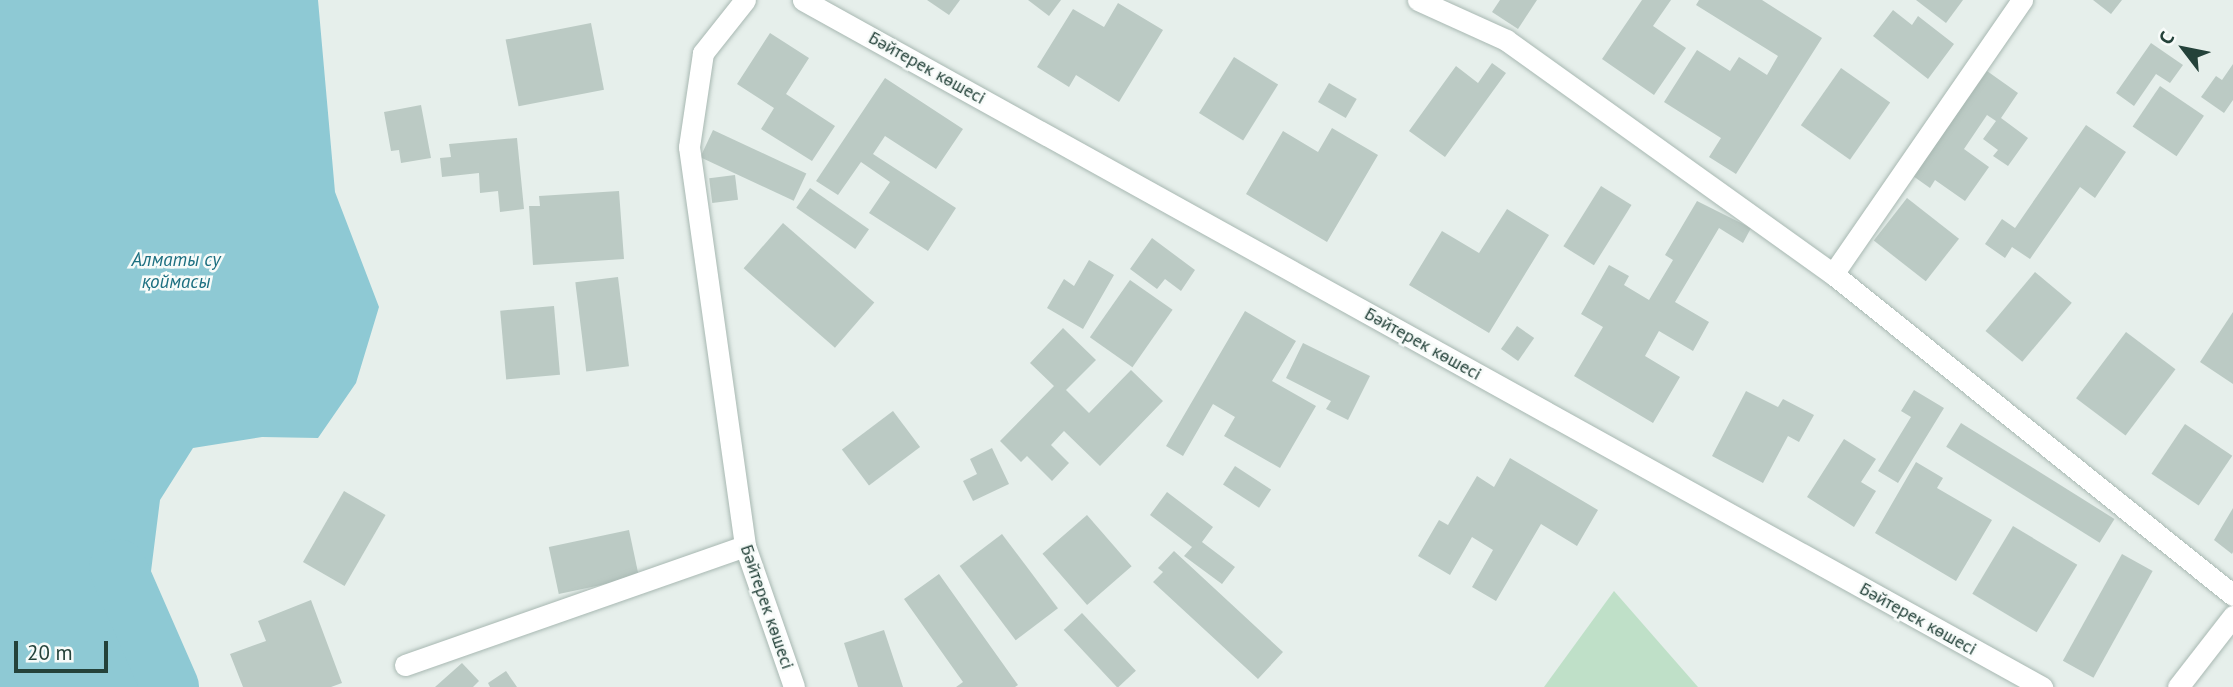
<!DOCTYPE html>
<meta charset="utf-8">
<style>
body{margin:0}
#map{position:relative;width:2233px;height:687px;overflow:hidden;background:#e6efeb;font-family:"PT Sans",sans-serif}
div>[style]{position:absolute}
[style*='--x']{left:calc(var(--x)*1px);top:calc(var(--y)*1px);width:calc(var(--w)*1px);rotate:calc(var(--a)*1deg)}
.green>*{inset:0;background:#bfe0c8}
.water>*{inset:0;background:#8ec9d4}
.river>*{height:58px;margin:-29px;padding:0 29px;transform-origin:29px;border-radius:29px;background:#8ec9d4}
.building>*{inset:0;background:#bbcac4;transform-origin:0 0}
.roads{filter:drop-shadow(0 0 2px #a8b8b2) drop-shadow(0 0 2px #a8b8b2)}
.street>*{height:21px;margin:-10.5px;padding:0 10.5px;transform-origin:10.5px;border-radius:10.5px;background:#fff}
.secondary>*{height:21px;margin:-10.5px;padding:0 10.5px;transform-origin:10.5px;border-radius:10.5px;background:#fff}
span{translate:-50% -50%;white-space:nowrap;text-align:center;line-height:1.15;-webkit-text-stroke:5px #f7fbf9;paint-order:stroke}
.street-label{font-size:18px;color:#24423a}
.water-label{font-size:19px;color:#1c6f80;font-style:italic}
.north{position:absolute;left:2149px;top:14px;width:70px;height:70px;-webkit-text-stroke:5px #f7fbf9;paint-order:stroke;rotate:302deg;font-size:19px;font-weight:700;line-height:28px;text-align:center;color:#24423a}
.north::after{content:'';display:block;margin:auto;width:24px;height:32px;background:#24423a;clip-path:polygon(50% 0,100% 100%,50% 72%,0 100%)}
.scale{position:absolute;left:14px;top:641px;width:94px;height:32px;box-sizing:border-box;border:4px solid #24423a;border-top:0;padding-left:9px;font-size:21px;line-height:24px;white-space:nowrap;color:#24423a;-webkit-text-stroke:5px #f7fbf9;paint-order:stroke}
</style>
<div id="map">
<div class="green">
<i style="clip-path:polygon(1614px 591px,1698px 687px,1544px 687px)"></i>
</div>
<div class="water">
<i style="clip-path:polygon(0 0,318px 0,335px 192px,379px 307px,356px 383px,318px 438px,262px 437px,193px 448px,160px 500px,146px 611px,155px 687px,0 687px)"></i>
</div>
<div class="river">
<i style="--x:118;--y:568;--w:130;--a:66.4"></i>
</div>
<div class="building">
<i style="clip-path:polygon(927px 0,960px 0,949px 15px)"></i>
<i style="clip-path:polygon(1028px 0,1061px 0,1049px 16px)"></i>
<i style="clip-path:polygon(1500px 0,1537px 0,1518px 29px,1492px 12px)"></i>
<i style="clip-path:polygon(1642px 0,1671px 0,1653px 26px,1686px 48px,1654px 95px,1602px 59px)"></i>
<i style="clip-path:polygon(1699px 0,1762px 0,1822px 38px,1736px 174px,1709px 157px,1721px 138px,1664px 102px,1697px 50px,1730px 71px,1739px 57px,1767px 75px,1778px 56px,1696px 5px)"></i>
<i style="clip-path:polygon(1916px 0,1963px 0,1946px 23px)"></i>
<i style="clip-path:polygon(2093px 0,2122px 0,2111px 14px)"></i>
<i style="clip-path:polygon(1118px 3px,1163px 30px,1119px 102px,1076px 75px,1069px 87px,1037px 67px,1073px 9px,1104px 27px)"></i>
<i style="clip-path:polygon(1893px 10px,1912px 25px,1918px 16px,1954px 44px,1928px 79px,1873px 36px)"></i>
<i style="left:591px;top:23px;width:68px;height:87px;rotate:79deg"></i>
<i style="clip-path:polygon(770px 33px,809px 58px,786px 94px,835px 126px,812px 161px,761px 129px,774px 108px,737px 84px)"></i>
<i style="clip-path:polygon(2151px 43px,2183px 65px,2170px 83px,2156px 74px,2134px 106px,2116px 93px)"></i>
<i style="left:1234px;top:57px;width:52px;height:66px;rotate:32deg"></i>
<i style="clip-path:polygon(1492px 63px,1506px 73px,1445px 157px,1409px 131px,1456px 66px,1478px 83px)"></i>
<i style="clip-path:polygon(2233px 64px,2233px 100px,2224px 113px,2201px 97px,2216px 76px,2222px 80px)"></i>
<i style="left:1841px;top:68px;width:60px;height:70px;rotate:35deg"></i>
<i style="clip-path:polygon(1987px 71px,2018px 93px,2001px 118px,2028px 138px,2008px 166px,1993px 156px,1998px 150px,1983px 139px,1996px 121px,1987px 115px,1964px 149px,1989px 167px,1965px 201px,1935px 180px,1930px 188px,1913px 176px)"></i>
<i style="clip-path:polygon(885px 78px,963px 129px,936px 169px,885px 136px,873px 154px,956px 208px,928px 251px,869px 213px,890px 182px,861px 162px,838px 195px,816px 181px)"></i>
<i style="left:1329px;top:83px;width:32px;height:22px;rotate:30deg"></i>
<i style="left:2160px;top:86px;width:53px;height:49px;rotate:34deg"></i>
<i style="clip-path:polygon(421px 105px,431px 158px,401px 163px,399px 150px,391px 151px,384px 112px)"></i>
<i style="clip-path:polygon(2086px 125px,2126px 152px,2095px 198px,2080px 187px,2030px 259px,2012px 247px,2005px 258px,1985px 244px,2002px 219px,2015px 228px)"></i>
<i style="clip-path:polygon(1332px 128px,1378px 155px,1327px 242px,1246px 194px,1283px 131px,1318px 152px)"></i>
<i style="left:713px;top:130px;width:103px;height:30px;rotate:25deg"></i>
<i style="clip-path:polygon(517px 138px,524px 209px,500px 212px,498px 191px,480px 193px,479px 173px,442px 177px,440px 158px,451px 157px,449px 144px)"></i>
<i style="left:735px;top:175px;width:25px;height:26px;rotate:83deg"></i>
<i style="left:1601px;top:186px;width:36px;height:71px;rotate:32deg"></i>
<i style="left:810px;top:188px;width:72px;height:24px;rotate:35deg"></i>
<i style="clip-path:polygon(619px 191px,624px 259px,533px 265px,529px 206px,540px 206px,539px 196px)"></i>
<i style="left:1907px;top:198px;width:66px;height:54px;rotate:38deg"></i>
<i style="clip-path:polygon(1697px 201px,1751px 228px,1743px 243px,1719px 228px,1675px 302px,1709px 322px,1693px 351px,1659px 331px,1645px 356px,1680px 377px,1653px 423px,1574px 376px,1603px 327px,1581px 314px,1609px 265px,1629px 276px,1624px 285px,1649px 300px,1673px 260px,1665px 255px)"></i>
<i style="clip-path:polygon(1507px 209px,1549px 235px,1489px 333px,1409px 285px,1442px 231px,1479px 253px)"></i>
<i style="left:783px;top:223px;width:121px;height:60px;rotate:41deg"></i>
<i style="clip-path:polygon(1152px 238px,1195px 270px,1181px 291px,1165px 279px,1157px 289px,1130px 269px)"></i>
<i style="clip-path:polygon(1089px 260px,1114px 275px,1083px 329px,1047px 308px,1064px 279px,1074px 286px)"></i>
<i style="left:2035px;top:272px;width:48px;height:77px;rotate:40deg"></i>
<i style="left:618px;top:277px;width:90px;height:43px;rotate:83deg"></i>
<i style="left:1130px;top:280px;width:52px;height:70px;rotate:35deg"></i>
<i style="left:554px;top:306px;width:69px;height:54px;rotate:85deg"></i>
<i style="clip-path:polygon(1245px 311px,1296px 341px,1272px 381px,1316px 406px,1280px 468px,1224px 436px,1235px 417px,1213px 404px,1183px 456px,1166px 446px)"></i>
<i style="clip-path:polygon(2233px 312px,2233px 384px,2200px 362px)"></i>
<i style="left:1517px;top:326px;width:21px;height:28px;rotate:35deg"></i>
<i style="clip-path:polygon(1063px 328px,1096px 360px,1066px 390px,1089px 413px,1131px 370px,1163px 401px,1100px 466px,1064px 431px,1051px 445px,1069px 463px,1052px 481px,1027px 456px,1021px 462px,1000px 441px,1054px 386px,1030px 363px)"></i>
<i style="left:2126px;top:332px;width:62px;height:83px;rotate:37deg"></i>
<i style="clip-path:polygon(1303px 343px,1370px 376px,1348px 420px,1326px 409px,1331px 401px,1286px 378px)"></i>
<i style="clip-path:polygon(1914px 390px,1944px 408px,1898px 483px,1878px 471px,1911px 417px,1901px 411px)"></i>
<i style="clip-path:polygon(1746px 391px,1778px 407px,1783px 399px,1814px 415px,1799px 442px,1788px 436px,1763px 483px,1712px 456px)"></i>
<i style="left:893px;top:411px;width:45px;height:64px;rotate:53deg"></i>
<i style="left:1961px;top:423px;width:181px;height:28px;rotate:32deg"></i>
<i style="left:2185px;top:424px;width:57px;height:60px;rotate:34deg"></i>
<i style="clip-path:polygon(1844px 439px,1876px 459px,1861px 482px,1876px 491px,1854px 527px,1807px 497px)"></i>
<i style="clip-path:polygon(992px 448px,1009px 484px,973px 501px,963px 481px,977px 474px,970px 459px)"></i>
<i style="clip-path:polygon(1510px 458px,1598px 510px,1577px 546px,1541px 524px,1496px 601px,1472px 587px,1493px 550px,1472px 537px,1450px 575px,1418px 556px,1439px 520px,1448px 525px,1477px 476px,1494px 487px)"></i>
<i style="clip-path:polygon(1916px 462px,1943px 478px,1937px 488px,1992px 520px,1956px 581px,1875px 533px)"></i>
<i style="left:1235px;top:466px;width:43px;height:22px;rotate:33deg"></i>
<i style="left:344px;top:491px;width:48px;height:82px;rotate:30deg"></i>
<i style="clip-path:polygon(1167px 492px,1213px 527px,1202px 542px,1235px 567px,1222px 584px,1184px 556px,1192px 547px,1150px 515px)"></i>
<i style="clip-path:polygon(2233px 508px,2233px 552px,2232px 554px,2214px 540px)"></i>
<i style="left:1087px;top:515px;width:68px;height:59px;rotate:49deg"></i>
<i style="left:2013px;top:526px;width:75px;height:79px;rotate:31deg"></i>
<i style="left:629px;top:530px;width:48px;height:82px;rotate:78deg"></i>
<i style="left:1002px;top:534px;width:93px;height:53px;rotate:53deg"></i>
<i style="clip-path:polygon(1174px 551px,1283px 652px,1258px 679px,1153px 582px,1163px 572px,1158px 568px)"></i>
<i style="left:2122px;top:554px;width:35px;height:122px;rotate:29deg"></i>
<i style="clip-path:polygon(939px 574px,1018px 685px,1015px 687px,956px 687px,963px 682px,904px 599px)"></i>
<i style="clip-path:polygon(311px 600px,342px 683px,331px 687px,243px 687px,230px 654px,266px 641px,258px 621px)"></i>
<i style="left:1082px;top:613px;width:79px;height:25px;rotate:47deg"></i>
<i style="clip-path:polygon(884px 630px,903px 687px,858px 687px,844px 643px)"></i>
<i style="clip-path:polygon(462px 663px,479px 681px,473px 687px,435px 687px)"></i>
<i style="clip-path:polygon(506px 671px,517px 687px,490px 687px,488px 683px)"></i>
</div>
<div class="roads">
<div class="street">
<i style="--x:745;--y:0;--w:68;--a:128.4"></i>
<i style="--x:703;--y:53;--w:95;--a:98.5"></i>
<i style="--x:689;--y:147;--w:403;--a:82"></i>
<i style="--x:745;--y:546;--w:149;--a:70.8"></i>
<i style="--x:1418;--y:0;--w:97;--a:24.4"></i>
<i style="--x:1506;--y:40;--w:402;--a:35.6"></i>
<i style="--x:1833;--y:274;--w:513;--a:38.75"></i>
<i style="--x:1833;--y:274;--w:333;--a:-55.4"></i>
<i style="--x:405;--y:665;--w:360;--a:-19.3"></i>
<i style="--x:2178;--y:687;--w:90;--a:-52.2"></i>
</div>
<div class="secondary">
<i style="--x:803;--y:0;--w:1417;--a:29.01"></i>
</div>
</div>
<div class="street-label">
<span style="left:927px;top:68px;rotate:29deg">Бәйтерек көшесі</span>
<span style="left:1423px;top:344px;rotate:29deg">Бәйтерек көшесі</span>
<span style="left:767px;top:607px;rotate:71deg">Бәйтерек көшесі</span>
<span style="left:1918px;top:619px;rotate:29deg">Бәйтерек көшесі</span>
</div>
<div class="water-label">
<span style="left:176px;top:271px">Алматы су<br>қоймасы</span>
</div>
<div class="north">С</div>
<div class="scale">20 m</div>
</div>
